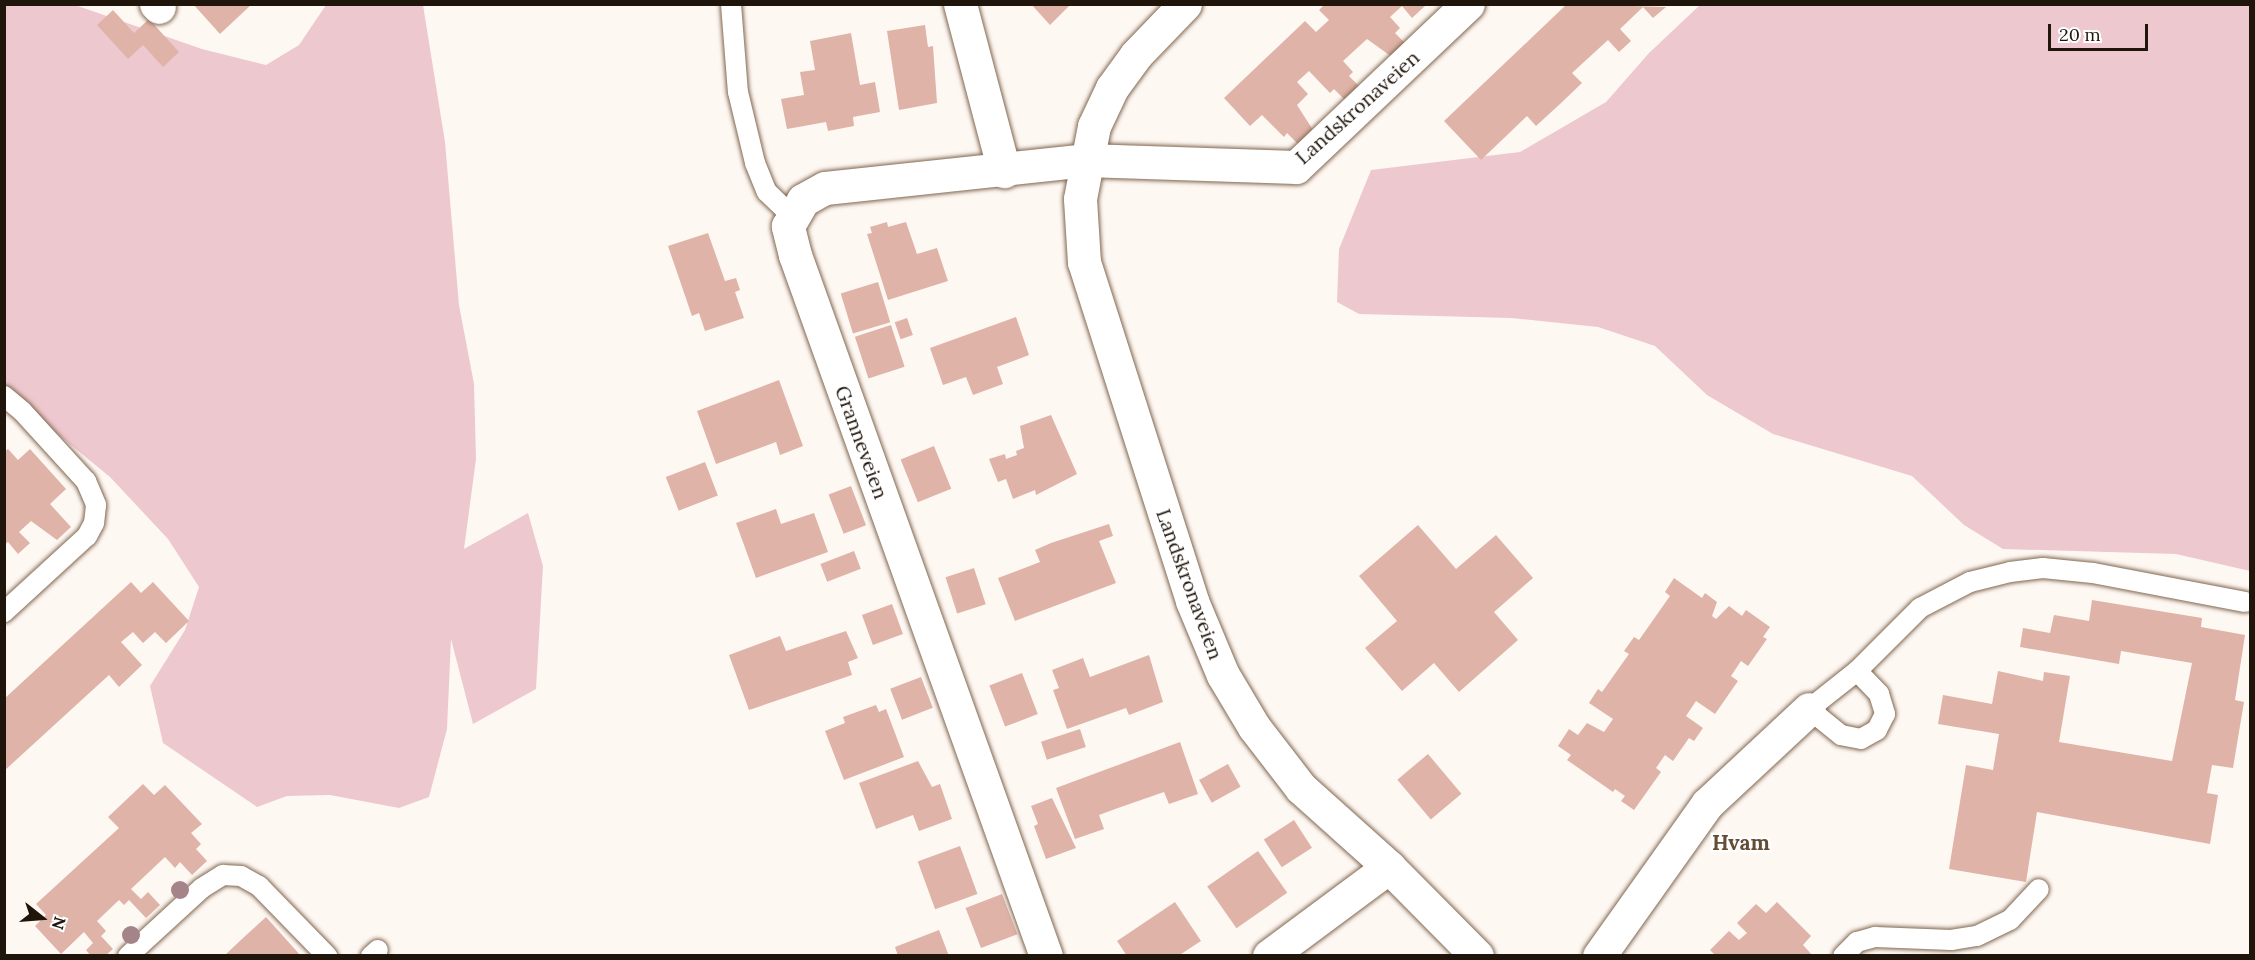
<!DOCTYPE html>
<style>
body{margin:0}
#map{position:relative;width:2255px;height:960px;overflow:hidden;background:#fef8f3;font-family:Lora,serif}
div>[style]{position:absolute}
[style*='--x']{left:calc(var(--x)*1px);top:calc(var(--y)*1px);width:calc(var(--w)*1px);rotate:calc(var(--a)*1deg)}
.green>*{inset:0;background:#eec8cf}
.building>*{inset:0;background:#dfb3a7;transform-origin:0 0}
.roads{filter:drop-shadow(0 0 2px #81674f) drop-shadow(0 0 2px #81674f)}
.service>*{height:20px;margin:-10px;padding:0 10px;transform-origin:10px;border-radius:10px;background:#fff}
.minor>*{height:33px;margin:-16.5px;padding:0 16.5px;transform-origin:16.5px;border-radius:16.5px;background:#fff}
.tertiary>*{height:33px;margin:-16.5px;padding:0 16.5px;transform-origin:16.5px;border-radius:16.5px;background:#fff}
.trees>*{width:18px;height:18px;margin:-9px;border-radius:50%;background:#a48389}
span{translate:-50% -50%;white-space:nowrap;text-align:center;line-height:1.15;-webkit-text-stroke:4.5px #fff;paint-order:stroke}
.street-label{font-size:20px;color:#1f150b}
.neighbourhood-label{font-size:21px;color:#654c35;font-weight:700}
.frame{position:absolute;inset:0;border:6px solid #1f150b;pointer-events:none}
.north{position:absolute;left:12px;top:888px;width:60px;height:60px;-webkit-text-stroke:4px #fff;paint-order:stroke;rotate:107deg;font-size:16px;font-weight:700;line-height:24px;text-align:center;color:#1f150b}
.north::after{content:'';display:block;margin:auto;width:21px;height:27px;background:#1f150b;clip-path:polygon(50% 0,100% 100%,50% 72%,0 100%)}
.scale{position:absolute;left:2048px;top:24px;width:100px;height:27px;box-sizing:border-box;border:3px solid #1f150b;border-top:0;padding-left:8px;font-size:18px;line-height:21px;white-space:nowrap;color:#1f150b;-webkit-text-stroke:4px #fff;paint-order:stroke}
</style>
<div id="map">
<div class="green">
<i style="clip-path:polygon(4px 5px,75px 5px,202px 49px,266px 65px,299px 45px,326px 5px,423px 5px,445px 142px,459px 305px,474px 384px,476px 459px,464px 549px,528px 513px,543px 566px,536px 689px,473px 724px,451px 639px,447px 729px,429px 797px,399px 808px,330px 795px,287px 796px,257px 807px,163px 743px,150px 686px,185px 630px,199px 587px,168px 539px,110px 477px,44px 423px,5px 399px)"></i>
<i style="clip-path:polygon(1700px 5px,2250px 5px,2250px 571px,2176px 554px,2003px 549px,1964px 525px,1912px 476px,1773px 434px,1707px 395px,1655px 346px,1598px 327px,1511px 318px,1359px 314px,1337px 302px,1339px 249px,1371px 170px,1520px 152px,1606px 102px,1649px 53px)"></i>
</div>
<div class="building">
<i style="clip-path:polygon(193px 4px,252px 4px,220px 34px)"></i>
<i style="clip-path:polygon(1031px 4px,1071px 4px,1050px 25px)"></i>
<i style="clip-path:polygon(1325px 4px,1425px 6px,1412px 18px,1402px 6px,1390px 17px,1400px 28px,1395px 33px,1406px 44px,1392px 57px,1367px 39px,1343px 61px,1353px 72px,1349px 76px,1360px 87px,1345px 100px,1334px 89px,1330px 93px,1309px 71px,1297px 82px,1308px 94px,1297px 105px,1313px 130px,1298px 144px,1287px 133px,1284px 137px,1262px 115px,1250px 126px,1224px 98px,1305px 21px,1316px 32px,1329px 20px,1319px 10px)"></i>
<i style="clip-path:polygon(1567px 4px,1666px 7px,1653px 18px,1643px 7px,1620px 29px,1631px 41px,1619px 52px,1608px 40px,1572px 73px,1582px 83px,1560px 104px,1536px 126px,1527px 116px,1481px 160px,1444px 121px)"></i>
<i style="clip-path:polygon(113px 10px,134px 33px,149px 19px,179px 52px,163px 67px,143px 45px,128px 59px,97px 25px)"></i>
<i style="clip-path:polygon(925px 25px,928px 47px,933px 46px,937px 103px,899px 110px,887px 31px)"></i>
<i style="clip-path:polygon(851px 33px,860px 85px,875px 82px,880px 112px,853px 117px,854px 126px,828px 131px,826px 122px,787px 129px,781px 99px,804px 95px,800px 72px,815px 70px,810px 41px)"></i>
<i style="clip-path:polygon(887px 222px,888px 227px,906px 222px,917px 254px,937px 248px,948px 281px,888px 300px,867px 234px,872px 233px,870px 227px)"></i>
<i style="clip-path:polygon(708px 233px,725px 281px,736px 278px,740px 290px,735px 292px,744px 318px,705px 331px,699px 313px,692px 316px,668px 246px)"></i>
<i style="left:878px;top:282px;width:42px;height:39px;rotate:73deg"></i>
<i style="clip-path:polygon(1016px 317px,1029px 355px,997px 367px,1003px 384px,973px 395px,966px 377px,943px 385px,930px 348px)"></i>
<i style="left:907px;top:318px;width:18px;height:13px;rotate:71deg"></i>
<i style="left:891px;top:325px;width:44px;height:38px;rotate:72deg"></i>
<i style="clip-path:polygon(779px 380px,803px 446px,780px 455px,776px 442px,716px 464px,697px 411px)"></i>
<i style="clip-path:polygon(1051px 415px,1077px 474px,1036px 495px,1035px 490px,1013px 499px,1006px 479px,998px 482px,989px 459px,1005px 454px,1006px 459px,1017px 455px,1016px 451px,1024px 448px,1020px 426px)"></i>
<i style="left:934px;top:446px;width:46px;height:36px;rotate:68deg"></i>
<i style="clip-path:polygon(8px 449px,18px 460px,30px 449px,66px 489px,50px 504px,71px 527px,57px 540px,31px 521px,19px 532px,30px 543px,18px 554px,8px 542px,4px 545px,4px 452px)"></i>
<i style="left:705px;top:462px;width:36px;height:42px;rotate:69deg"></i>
<i style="left:851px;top:486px;width:42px;height:24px;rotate:69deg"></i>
<i style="clip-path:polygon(776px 509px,781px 524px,814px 513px,828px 552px,756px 578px,736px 523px)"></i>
<i style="clip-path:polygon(1109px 524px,1113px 536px,1099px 541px,1116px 583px,1015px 621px,998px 578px,1040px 562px,1035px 550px,1051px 543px)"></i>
<i style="clip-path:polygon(1418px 525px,1456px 569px,1496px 535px,1533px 578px,1494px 612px,1518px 640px,1459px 692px,1434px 663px,1402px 691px,1365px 648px,1397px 621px,1359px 576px)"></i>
<i style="left:854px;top:551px;width:19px;height:36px;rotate:69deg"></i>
<i style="left:974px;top:568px;width:38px;height:30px;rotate:72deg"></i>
<i style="clip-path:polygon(1674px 578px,1702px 598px,1705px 593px,1717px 602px,1712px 616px,1716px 619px,1729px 606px,1742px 616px,1746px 610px,1770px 627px,1763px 637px,1767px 639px,1748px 666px,1741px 661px,1731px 676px,1738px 681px,1715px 714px,1696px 701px,1686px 716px,1703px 728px,1694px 741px,1689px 738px,1673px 761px,1665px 755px,1656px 768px,1661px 772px,1634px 810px,1621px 801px,1625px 796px,1615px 789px,1613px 792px,1567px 760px,1571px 755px,1558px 746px,1569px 729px,1578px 735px,1587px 723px,1604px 732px,1613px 719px,1589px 703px,1598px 689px,1602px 692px,1629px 654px,1624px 651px,1634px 637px,1639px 640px,1670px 596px,1665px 592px)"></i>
<i style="clip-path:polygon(131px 582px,141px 593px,153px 582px,189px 621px,166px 643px,155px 632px,143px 643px,133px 632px,121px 642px,142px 665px,119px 687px,109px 675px,4px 771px,4px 699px)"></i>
<i style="clip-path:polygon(2092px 600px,2202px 618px,2201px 627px,2245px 635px,2235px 700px,2244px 702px,2233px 768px,2212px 765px,2207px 793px,2218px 795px,2210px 844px,2037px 812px,2026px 882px,1949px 869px,1966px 765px,1993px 770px,1999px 734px,1938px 724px,1943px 695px,1992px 704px,1998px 671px,2043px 681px,2044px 672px,2070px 676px,2059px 742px,2172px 761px,2192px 663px,2121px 651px,2119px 664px,2020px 647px,2023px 628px,2050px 633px,2054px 615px,2089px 621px)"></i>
<i style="left:892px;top:604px;width:32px;height:32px;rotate:70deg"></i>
<i style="clip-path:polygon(846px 631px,858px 658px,848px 662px,852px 675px,749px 710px,729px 655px,780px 636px,786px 651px)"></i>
<i style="clip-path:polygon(1149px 655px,1163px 702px,1129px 715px,1126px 708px,1067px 729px,1053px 690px,1059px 688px,1052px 670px,1083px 658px,1090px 677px)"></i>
<i style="left:1022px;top:673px;width:44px;height:35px;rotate:69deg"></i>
<i style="left:921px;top:677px;width:33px;height:33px;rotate:69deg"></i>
<i style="clip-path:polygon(876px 705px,879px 712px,886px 709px,904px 757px,844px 780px,825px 731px,845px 723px,843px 717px)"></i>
<i style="left:1080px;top:729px;width:19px;height:41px;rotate:72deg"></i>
<i style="clip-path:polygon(1180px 742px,1198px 794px,1169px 804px,1164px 792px,1118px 808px,1099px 815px,1104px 829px,1075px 839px,1056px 788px)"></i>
<i style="left:1428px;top:754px;width:52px;height:40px;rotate:50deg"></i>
<i style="clip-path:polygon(918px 761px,932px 787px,940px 784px,952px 819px,919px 831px,913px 815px,876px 829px,859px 783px)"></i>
<i style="left:1228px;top:764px;width:26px;height:33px;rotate:61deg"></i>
<i style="clip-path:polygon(143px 784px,154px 795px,165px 785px,202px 824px,191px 833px,201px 844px,196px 849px,207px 861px,192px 875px,180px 862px,175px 868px,165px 857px,131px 889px,141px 899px,148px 892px,160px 905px,146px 918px,129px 900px,124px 905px,119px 900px,97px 921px,106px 931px,101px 936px,113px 949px,105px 956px,91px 956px,86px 950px,93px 943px,84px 932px,61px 954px,35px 926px,46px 915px,36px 904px,119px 828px,108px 817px)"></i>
<i style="clip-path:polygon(1052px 798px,1076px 848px,1046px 859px,1034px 826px,1038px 824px,1031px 806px)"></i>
<i style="left:1294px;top:820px;width:33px;height:36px;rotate:57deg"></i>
<i style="left:960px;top:846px;width:51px;height:45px;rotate:70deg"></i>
<i style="left:1258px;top:851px;width:51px;height:62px;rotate:55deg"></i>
<i style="left:1002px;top:894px;width:43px;height:39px;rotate:69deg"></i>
<i style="clip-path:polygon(1175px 902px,1201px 941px,1178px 956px,1127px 956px,1117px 941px)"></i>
<i style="clip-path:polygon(1777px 902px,1811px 936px,1803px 945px,1813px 956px,1716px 956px,1710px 950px,1729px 931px,1739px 940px,1747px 933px,1737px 923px,1756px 904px,1766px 913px)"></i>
<i style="clip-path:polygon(266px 917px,301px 956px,224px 956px,243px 938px)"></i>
<i style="clip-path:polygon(939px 930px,949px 956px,898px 956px,895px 947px)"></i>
</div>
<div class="roads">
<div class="service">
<i style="--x:731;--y:4;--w:88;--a:85.5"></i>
<i style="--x:738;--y:92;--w:73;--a:76.5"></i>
<i style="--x:755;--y:163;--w:31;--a:68"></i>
<i style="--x:767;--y:192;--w:36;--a:44"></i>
<i style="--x:4;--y:396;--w:23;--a:40"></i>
<i style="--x:22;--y:411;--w:95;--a:47.6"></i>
<i style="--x:86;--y:481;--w:26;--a:67"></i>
<i style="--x:96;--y:505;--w:18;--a:96"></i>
<i style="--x:94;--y:523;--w:15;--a:118"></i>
<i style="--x:87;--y:536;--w:113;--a:137.5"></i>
<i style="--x:1857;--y:671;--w:32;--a:46"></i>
<i style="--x:1879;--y:694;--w:21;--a:73"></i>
<i style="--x:1885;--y:714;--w:18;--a:117"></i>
<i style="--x:1877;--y:730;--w:18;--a:151"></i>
<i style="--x:1861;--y:739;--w:20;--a:-169"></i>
<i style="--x:1841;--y:735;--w:41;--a:-140.9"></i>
<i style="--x:1809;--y:709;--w:61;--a:-38.4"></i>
<i style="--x:1857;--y:671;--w:89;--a:-45"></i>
<i style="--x:1920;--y:608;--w:56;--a:-27.5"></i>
<i style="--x:1970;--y:582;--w:41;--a:-14"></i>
<i style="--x:2010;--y:572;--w:33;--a:-7"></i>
<i style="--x:2043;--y:568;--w:50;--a:5.7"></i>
<i style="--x:2093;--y:573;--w:155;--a:10.8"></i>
<i style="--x:128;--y:956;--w:100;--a:-42.6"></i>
<i style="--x:202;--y:888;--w:25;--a:-32"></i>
<i style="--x:223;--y:875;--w:18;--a:3"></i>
<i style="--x:241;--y:876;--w:21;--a:29"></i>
<i style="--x:259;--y:886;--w:98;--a:45.8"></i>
<i style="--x:371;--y:956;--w:9;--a:-41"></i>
<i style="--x:1843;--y:956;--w:20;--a:-45"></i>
<i style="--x:1857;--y:942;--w:19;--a:-16"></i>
<i style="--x:1875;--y:937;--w:76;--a:2.3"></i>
<i style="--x:1951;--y:940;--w:26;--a:-9"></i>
<i style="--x:1977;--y:936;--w:37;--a:-26"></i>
<i style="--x:2010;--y:920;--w:42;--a:-46.9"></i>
</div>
<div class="minor">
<i style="--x:156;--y:4;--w:4;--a:45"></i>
<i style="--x:960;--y:4;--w:173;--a:75.2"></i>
<i style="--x:1046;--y:956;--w:745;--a:-109.7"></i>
<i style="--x:795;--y:255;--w:30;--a:-104"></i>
<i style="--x:788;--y:226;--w:30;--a:-60"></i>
<i style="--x:803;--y:200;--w:25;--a:-29"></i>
<i style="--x:825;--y:188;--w:262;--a:-6.1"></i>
<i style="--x:1085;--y:160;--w:211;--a:1.9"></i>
<i style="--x:1296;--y:167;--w:237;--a:-43.5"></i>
<i style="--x:1269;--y:956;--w:149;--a:-36.6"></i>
<i style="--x:1599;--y:956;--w:186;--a:-54.6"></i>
<i style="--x:1707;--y:804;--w:139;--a:-43"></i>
</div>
<div class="tertiary">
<i style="--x:1185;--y:4;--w:71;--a:133.9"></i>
<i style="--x:1136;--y:55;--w:41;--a:126"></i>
<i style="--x:1112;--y:88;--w:42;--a:115.3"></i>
<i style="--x:1094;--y:126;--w:74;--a:100.9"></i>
<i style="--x:1080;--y:199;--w:63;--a:86.4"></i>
<i style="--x:1084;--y:262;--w:356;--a:72.3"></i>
<i style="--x:1192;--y:601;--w:80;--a:67.3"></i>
<i style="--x:1223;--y:675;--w:61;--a:59.2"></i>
<i style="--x:1254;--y:727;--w:77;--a:52.4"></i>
<i style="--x:1301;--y:788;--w:118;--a:41.9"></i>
<i style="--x:1389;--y:867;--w:125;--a:45.3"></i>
</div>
</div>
<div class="trees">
<i style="left:180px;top:890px"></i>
<i style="left:131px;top:935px"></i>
</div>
<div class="street-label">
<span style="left:1357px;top:107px;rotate:-42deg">Landskronaveien</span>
<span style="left:862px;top:442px;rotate:70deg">Granneveien</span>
<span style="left:1190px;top:584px;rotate:70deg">Landskronaveien</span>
</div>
<div class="neighbourhood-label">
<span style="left:1741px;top:843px">Hvam</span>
</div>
<div class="frame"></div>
<div class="north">N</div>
<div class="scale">20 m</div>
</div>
